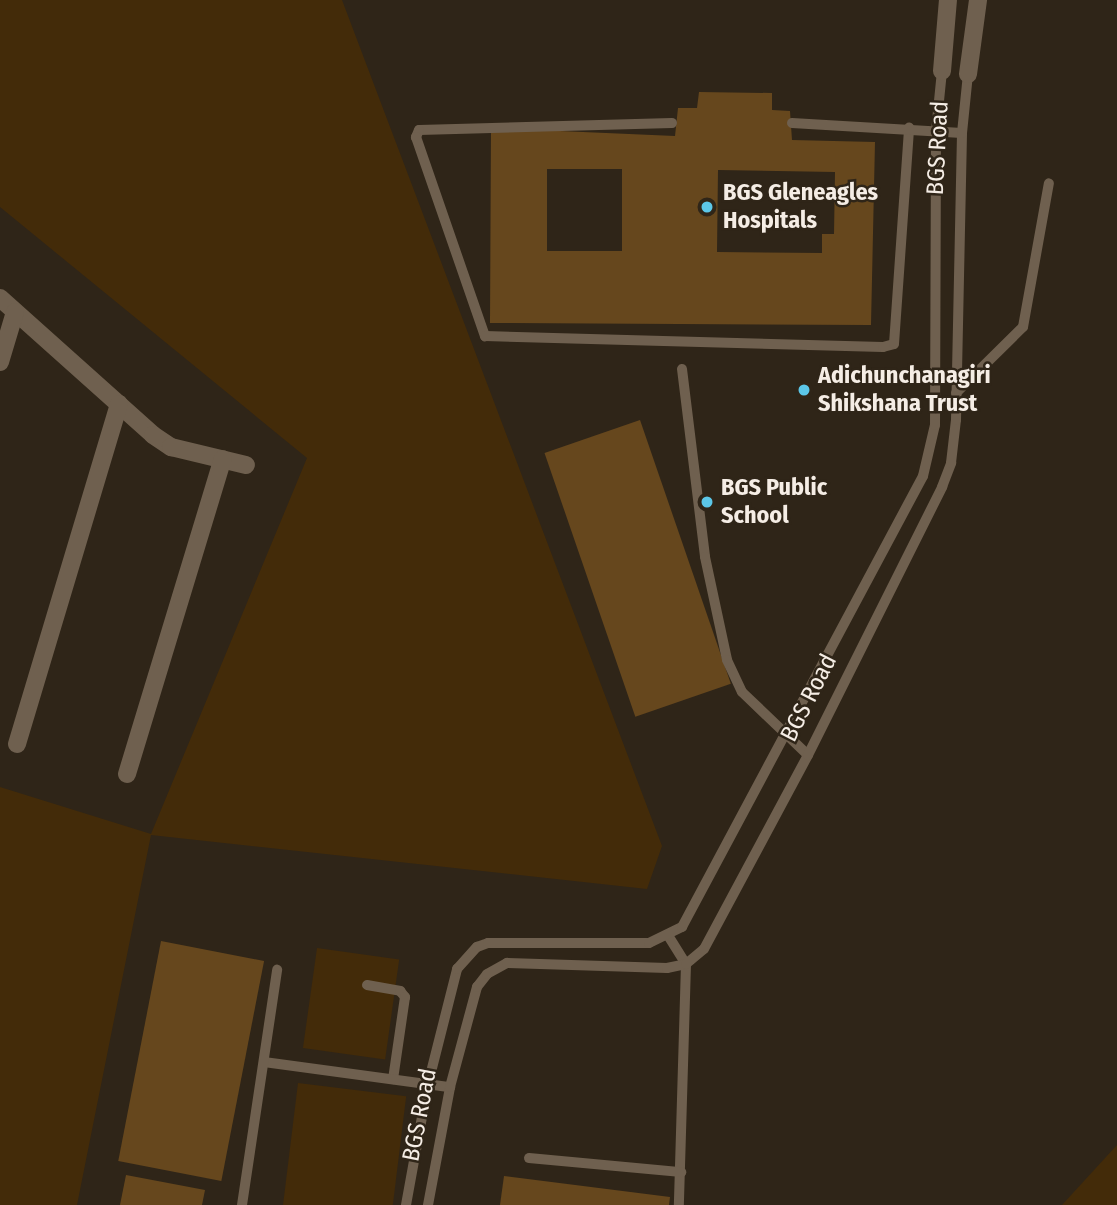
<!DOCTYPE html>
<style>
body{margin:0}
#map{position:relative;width:1117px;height:1205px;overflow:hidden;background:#2f2518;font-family:"Fira Sans Condensed",sans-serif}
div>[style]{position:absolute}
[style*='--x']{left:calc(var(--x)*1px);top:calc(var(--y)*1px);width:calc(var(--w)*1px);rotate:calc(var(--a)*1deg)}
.green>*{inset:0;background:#432b09;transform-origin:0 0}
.building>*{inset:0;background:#66471d;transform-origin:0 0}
.lane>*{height:10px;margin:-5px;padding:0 5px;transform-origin:5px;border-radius:5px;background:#6f604f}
.street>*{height:18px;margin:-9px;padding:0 9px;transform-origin:9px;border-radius:9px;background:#6f604f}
.dots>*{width:19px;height:19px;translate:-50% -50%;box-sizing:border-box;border:4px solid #2f2518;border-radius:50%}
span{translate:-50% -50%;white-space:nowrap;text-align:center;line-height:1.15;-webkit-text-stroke:5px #2f2518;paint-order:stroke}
.street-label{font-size:24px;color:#f5ede5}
.poi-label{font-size:24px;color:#f5ede5;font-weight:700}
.left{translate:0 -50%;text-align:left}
</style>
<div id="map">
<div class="green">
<i style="clip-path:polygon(0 0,342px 0,662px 846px,647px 889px,151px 835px,77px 1205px,0 1205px,0 787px,151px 834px,307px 458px,0 207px)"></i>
<i style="left:317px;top:948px;width:83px;height:101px;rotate:8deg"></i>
<i style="left:298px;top:1083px;width:109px;height:123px;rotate:7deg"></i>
<i style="clip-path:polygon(1117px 1145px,1117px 1205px,1062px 1205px)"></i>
</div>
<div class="building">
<i style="clip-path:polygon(evenodd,699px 92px,772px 93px,772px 110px,790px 111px,792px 140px,875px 142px,871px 325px,490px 323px,491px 128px,675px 136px,678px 108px,697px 108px,699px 92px,547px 169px,622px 169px,622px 251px,547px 251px,547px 169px,699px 92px,718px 170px,835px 172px,834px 234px,822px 234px,822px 253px,717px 252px,718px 170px)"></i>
<i style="left:640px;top:420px;width:279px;height:101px;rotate:71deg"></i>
<i style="left:161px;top:941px;width:105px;height:224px;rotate:11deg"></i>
<i style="clip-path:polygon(126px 1175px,205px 1190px,202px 1205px,120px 1205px)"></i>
<i style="clip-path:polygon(504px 1176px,670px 1197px,669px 1205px,500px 1205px)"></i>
</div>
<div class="lane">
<i style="--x:672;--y:123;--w:253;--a:178.4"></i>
<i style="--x:419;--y:130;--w:8;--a:113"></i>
<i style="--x:416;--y:137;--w:211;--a:70.9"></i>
<i style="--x:485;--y:336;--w:398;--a:1.6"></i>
<i style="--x:883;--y:347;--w:11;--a:-15"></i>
<i style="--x:894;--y:344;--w:217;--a:-86"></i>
<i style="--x:792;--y:123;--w:170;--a:3.4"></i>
<i style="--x:682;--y:369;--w:189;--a:83"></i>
<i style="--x:705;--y:557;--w:105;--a:77.9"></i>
<i style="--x:727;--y:660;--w:35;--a:65"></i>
<i style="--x:742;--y:692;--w:91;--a:43.7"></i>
<i style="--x:956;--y:393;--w:94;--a:-44.6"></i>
<i style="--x:1023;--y:327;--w:146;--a:-79.8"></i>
<i style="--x:669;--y:937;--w:32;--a:58"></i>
<i style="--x:686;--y:964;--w:241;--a:91.7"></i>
<i style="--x:367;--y:985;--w:34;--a:10"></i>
<i style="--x:400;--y:991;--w:8;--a:50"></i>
<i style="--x:405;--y:997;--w:83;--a:98.3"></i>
<i style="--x:264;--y:1062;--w:188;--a:7.7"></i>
<i style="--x:529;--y:1158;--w:153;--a:5.3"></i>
<i style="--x:242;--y:1205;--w:238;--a:-81.5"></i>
<i style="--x:406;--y:1205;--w:123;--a:-79.7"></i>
<i style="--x:428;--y:1084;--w:119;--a:-75.8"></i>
<i style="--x:457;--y:969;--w:30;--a:-48"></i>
<i style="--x:477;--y:947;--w:12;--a:-20"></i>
<i style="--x:488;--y:943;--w:161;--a:0"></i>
<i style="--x:649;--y:943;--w:37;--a:-26"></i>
<i style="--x:682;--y:927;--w:511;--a:-61.88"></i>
<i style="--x:923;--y:476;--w:52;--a:-76.8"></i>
<i style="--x:935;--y:425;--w:294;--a:-89.8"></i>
<i style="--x:936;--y:131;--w:60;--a:-84.3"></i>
<i style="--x:428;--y:1205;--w:120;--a:-79.4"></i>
<i style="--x:450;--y:1087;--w:104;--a:-74.9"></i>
<i style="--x:477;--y:987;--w:16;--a:-52"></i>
<i style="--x:487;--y:974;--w:23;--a:-29"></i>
<i style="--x:507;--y:963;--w:160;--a:1.8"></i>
<i style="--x:667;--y:968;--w:19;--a:-12"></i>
<i style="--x:686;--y:964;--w:23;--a:-40"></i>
<i style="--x:704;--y:949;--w:220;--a:-61.8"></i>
<i style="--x:808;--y:755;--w:300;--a:-63.4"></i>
<i style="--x:942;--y:487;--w:26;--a:-69"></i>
<i style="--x:951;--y:463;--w:43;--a:-83.4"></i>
<i style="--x:956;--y:420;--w:287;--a:-88.8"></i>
<i style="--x:962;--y:133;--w:59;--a:-84.2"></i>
</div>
<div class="street">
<i style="--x:942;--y:71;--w:71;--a:-85.2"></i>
<i style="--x:968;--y:74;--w:75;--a:-82.3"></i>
<i style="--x:0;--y:298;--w:205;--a:41.8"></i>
<i style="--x:153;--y:435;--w:22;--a:34"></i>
<i style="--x:171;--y:447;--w:77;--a:13.5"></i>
<i style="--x:0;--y:362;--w:52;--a:-73.3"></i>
<i style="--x:17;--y:744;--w:355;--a:-73.3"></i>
<i style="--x:127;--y:774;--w:329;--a:-73.1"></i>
</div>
<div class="dots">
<i style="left:707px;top:207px;background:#5cc7e8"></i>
<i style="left:804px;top:390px;background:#5cc7e8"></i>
<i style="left:707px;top:502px;background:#5cc7e8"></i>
</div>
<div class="street-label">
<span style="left:938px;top:148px;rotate:-87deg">BGS Road</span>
<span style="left:809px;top:698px;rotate:-63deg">BGS Road</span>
<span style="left:420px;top:1115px;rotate:-79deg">BGS Road</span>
</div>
<div class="poi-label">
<span class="left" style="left:723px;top:207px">BGS Gleneagles<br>Hospitals</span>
<span class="left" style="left:818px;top:390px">Adichunchanagiri<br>Shikshana Trust</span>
<span class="left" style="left:721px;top:502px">BGS Public<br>School</span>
</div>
</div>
